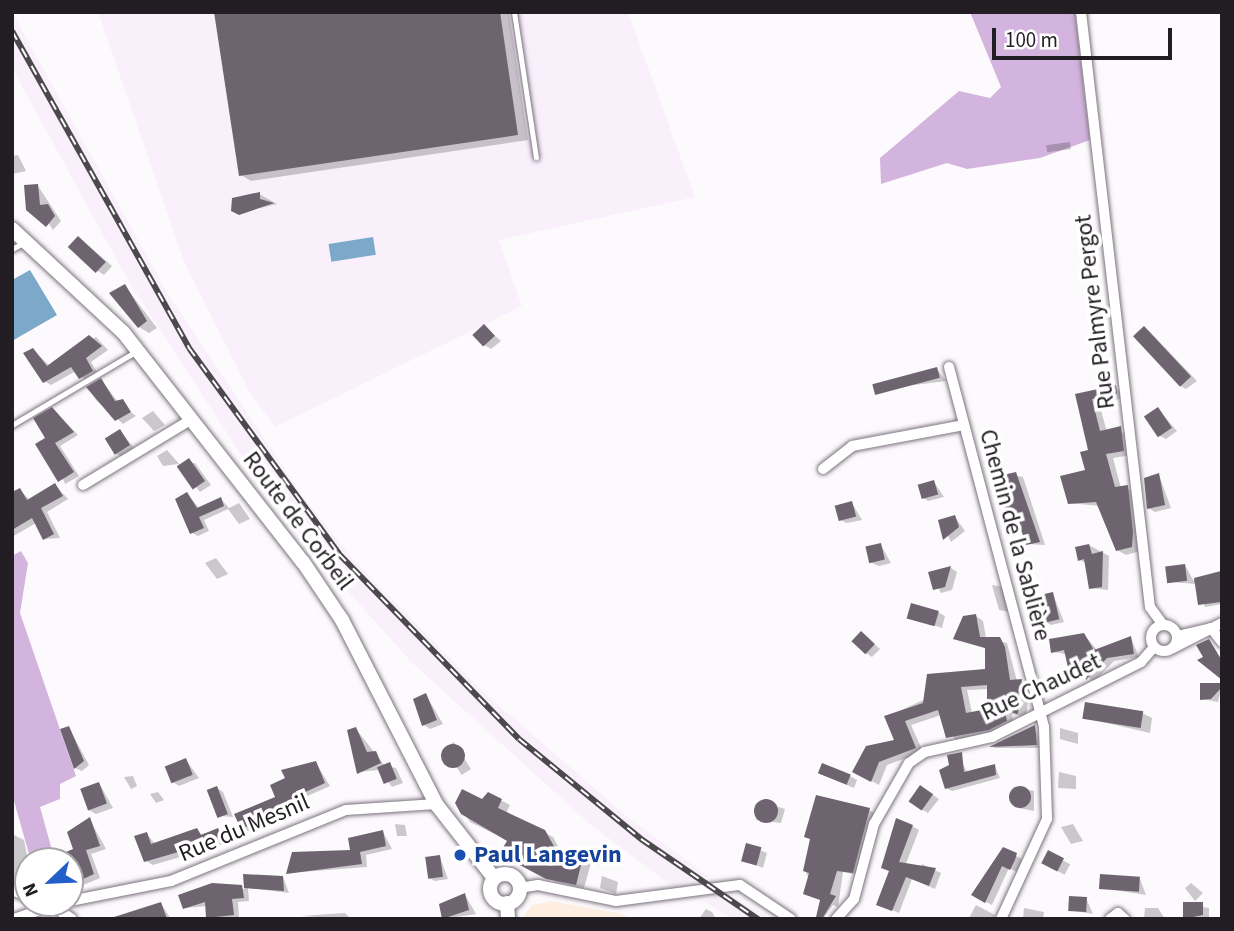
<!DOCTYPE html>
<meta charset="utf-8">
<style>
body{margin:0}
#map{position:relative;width:1234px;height:931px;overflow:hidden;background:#fdfafd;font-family:"Source Sans 3",sans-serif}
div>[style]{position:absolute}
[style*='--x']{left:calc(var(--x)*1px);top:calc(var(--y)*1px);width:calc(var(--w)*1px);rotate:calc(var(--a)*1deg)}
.built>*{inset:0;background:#f9f0fc}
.education>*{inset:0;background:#feeee2}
.forest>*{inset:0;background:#d3b4de}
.water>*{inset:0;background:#7ca8c9;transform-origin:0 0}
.shadow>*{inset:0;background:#0003;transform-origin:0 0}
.building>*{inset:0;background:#6d6470;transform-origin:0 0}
.round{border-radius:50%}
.roads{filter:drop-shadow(0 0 2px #7b727e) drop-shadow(0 0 2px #7b727e)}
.service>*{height:5px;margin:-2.5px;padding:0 2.5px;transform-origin:2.5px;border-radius:2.5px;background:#fff}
.minor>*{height:10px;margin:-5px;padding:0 5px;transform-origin:5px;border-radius:5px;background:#fff}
.minor>.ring{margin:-5px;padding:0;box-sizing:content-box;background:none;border:10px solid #fff;border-radius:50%}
.secondary>*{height:14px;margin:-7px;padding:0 7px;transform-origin:7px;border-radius:7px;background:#fff}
.secondary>.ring{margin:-7px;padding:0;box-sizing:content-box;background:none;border:14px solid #fff;border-radius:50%}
.rail>*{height:6px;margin-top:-3px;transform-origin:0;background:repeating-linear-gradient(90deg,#fff 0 10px,#4c494d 0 20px);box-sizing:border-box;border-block:2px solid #4c494d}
.dots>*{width:19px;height:19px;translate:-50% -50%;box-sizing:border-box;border:4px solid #fff;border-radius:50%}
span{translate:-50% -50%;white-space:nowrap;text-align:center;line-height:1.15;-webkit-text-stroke:7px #fff;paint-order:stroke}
.street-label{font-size:24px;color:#211d22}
.transit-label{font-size:24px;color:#164399;font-weight:700}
.left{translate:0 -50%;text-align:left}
.frame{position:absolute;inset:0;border:14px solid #211d22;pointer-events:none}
.north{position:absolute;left:14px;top:847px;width:70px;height:70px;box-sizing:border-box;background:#fff;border:2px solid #a6a5a7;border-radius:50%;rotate:247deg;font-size:19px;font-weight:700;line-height:28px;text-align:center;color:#211d22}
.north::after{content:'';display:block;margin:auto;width:24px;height:32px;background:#235fcb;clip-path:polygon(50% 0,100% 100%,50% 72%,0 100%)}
.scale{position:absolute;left:992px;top:28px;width:180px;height:32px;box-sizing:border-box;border:4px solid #211d22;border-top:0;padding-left:9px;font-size:21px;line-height:24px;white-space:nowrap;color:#211d22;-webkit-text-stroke:5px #fff;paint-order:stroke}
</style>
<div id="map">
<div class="built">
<i style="clip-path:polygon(12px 12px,168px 294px,304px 498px,353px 559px,481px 690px,629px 818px,709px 877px,672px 886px,591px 825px,411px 662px,328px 569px,250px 469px,126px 277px,12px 68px)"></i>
<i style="clip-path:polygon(98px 12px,628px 12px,695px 197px,499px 240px,522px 306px,275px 427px,250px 393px,184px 262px)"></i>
<i style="clip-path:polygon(726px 892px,772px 919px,731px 919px,704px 901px)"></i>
</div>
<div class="education">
<i style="clip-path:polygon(551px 901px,623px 914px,630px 919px,521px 919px,532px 905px)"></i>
</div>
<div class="forest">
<i style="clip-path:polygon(970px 12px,1075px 12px,1090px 140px,1040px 158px,967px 169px,947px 163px,881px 184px,880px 158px,959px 91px,990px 98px,1001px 87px)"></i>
<i style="clip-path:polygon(21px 551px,28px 563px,20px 613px,76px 776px,60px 784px,60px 799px,40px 807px,55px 861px,31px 861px,12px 794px,12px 556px)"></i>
</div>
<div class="water">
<i style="left:373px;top:237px;width:18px;height:45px;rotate:81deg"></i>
<i style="clip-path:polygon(30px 270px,57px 315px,12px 341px,12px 280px)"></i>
</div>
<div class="shadow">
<i style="clip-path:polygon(216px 12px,509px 12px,528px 140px,251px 181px,241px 175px)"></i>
<i style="left:1070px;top:142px;width:7px;height:24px;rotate:82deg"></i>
<i style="clip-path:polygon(18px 155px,26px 171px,12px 174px,12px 156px)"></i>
<i style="clip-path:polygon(38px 186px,61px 221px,53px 230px,26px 187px)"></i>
<i style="clip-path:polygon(259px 194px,277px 204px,240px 213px)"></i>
<i style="clip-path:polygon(84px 242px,112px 266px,104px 275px,98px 271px)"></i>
<i style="clip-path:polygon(125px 286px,157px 328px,149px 333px,139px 327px)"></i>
<i style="clip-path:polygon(484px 326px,501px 341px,491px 349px,484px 345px)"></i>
<i style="clip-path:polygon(1144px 328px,1150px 332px,1197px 381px,1186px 389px,1179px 385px)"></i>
<i style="clip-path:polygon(96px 337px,108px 350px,91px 362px,99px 375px,87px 382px,76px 371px,51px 385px,44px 381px,33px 350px,50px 366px)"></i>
<i style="clip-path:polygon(937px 369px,946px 381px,875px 390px)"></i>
<i style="clip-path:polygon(101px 380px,118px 402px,136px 416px,123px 424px,96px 400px,88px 388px)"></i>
<i style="clip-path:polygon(1116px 387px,1125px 398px,1099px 403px,1107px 432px,1129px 433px,1132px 455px,1113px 458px,1121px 488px,1136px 491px,1140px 551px,1126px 555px,1117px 550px,1100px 506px,1069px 503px,1088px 471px,1091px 451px,1077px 395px)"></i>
<i style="clip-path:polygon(53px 409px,78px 435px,60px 446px,79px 476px,65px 484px,47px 439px)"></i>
<i style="clip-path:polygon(1158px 409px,1177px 431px,1166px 439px,1160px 436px)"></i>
<i style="clip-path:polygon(153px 411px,165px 425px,154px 431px,142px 418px)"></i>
<i style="clip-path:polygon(120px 431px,135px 449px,122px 457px,115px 453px)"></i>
<i style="clip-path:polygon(167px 450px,180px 465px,195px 463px,211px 485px,200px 492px,178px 464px,163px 466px,157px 456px)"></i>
<i style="clip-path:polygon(993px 472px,1023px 477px,1045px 545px,1027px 544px)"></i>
<i style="clip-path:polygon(1159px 475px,1171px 508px,1155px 512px,1148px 508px)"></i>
<i style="clip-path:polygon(934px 482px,944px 497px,928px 501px,922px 497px)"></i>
<i style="clip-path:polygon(55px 485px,68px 499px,47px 512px,60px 538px,44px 539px,36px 523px,12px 537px,12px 494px,20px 490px,30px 500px)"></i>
<i style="clip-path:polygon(187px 494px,200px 509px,221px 499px,229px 508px,239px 503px,250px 519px,239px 524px,228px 509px,204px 520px,209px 531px,198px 536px,192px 533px)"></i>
<i style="clip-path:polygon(852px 503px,862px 520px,847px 523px,840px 520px)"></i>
<i style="clip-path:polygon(955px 517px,965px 531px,951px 542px,940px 521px)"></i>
<i style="clip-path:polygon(881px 545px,891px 563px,879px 566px,872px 563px)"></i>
<i style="clip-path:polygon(1089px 545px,1109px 556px,1108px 590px,1091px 588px,1087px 564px,1080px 560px)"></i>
<i style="clip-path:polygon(216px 558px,228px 574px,217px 579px,205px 563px)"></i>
<i style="clip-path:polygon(1185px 565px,1193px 580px,1222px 574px,1222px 604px,1205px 607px,1197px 584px,1169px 582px)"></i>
<i style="clip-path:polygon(951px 568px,957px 572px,952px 590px,941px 593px,931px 573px)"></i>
<i style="clip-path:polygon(992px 585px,1004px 587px,1011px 612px,999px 610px)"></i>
<i style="clip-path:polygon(1053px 594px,1064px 622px,1051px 625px,1044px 621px)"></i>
<i style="clip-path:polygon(938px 612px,945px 616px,942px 628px,909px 617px)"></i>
<i style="clip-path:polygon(evenodd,976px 616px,983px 621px,986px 638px,1007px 643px,1017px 681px,1030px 685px,1026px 717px,1012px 714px,1014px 725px,998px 733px,956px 741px,941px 715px,911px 725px,923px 752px,887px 765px,879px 785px,855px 772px,896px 741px,886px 717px,987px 671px,987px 649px,956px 638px,976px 616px,988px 689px,985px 711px,972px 713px,967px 690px,988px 689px)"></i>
<i style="clip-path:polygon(862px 633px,880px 649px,872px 657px,866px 653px)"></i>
<i style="clip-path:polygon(1084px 635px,1098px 651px,1131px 638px,1139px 657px,1114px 661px,1093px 683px,1086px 673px,1071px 671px,1066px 654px,1053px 652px)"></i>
<i style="clip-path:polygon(1209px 640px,1222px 660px,1222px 678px,1205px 658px)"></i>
<i style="clip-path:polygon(1222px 685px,1218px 702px,1202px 699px)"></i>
<i style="clip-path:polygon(426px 695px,443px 724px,430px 729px,424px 725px)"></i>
<i style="clip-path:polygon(1142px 713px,1152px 718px,1150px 733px,1085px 718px)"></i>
<i style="clip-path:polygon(1035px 727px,1043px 748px,993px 748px)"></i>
<i style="clip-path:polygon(69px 728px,89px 765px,82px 771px,75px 768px)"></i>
<i style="clip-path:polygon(1060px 728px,1078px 733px,1078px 744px,1060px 739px)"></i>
<i style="clip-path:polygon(356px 729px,385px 766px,396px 768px,403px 783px,392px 787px,380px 770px,358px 772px)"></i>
<i style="left:454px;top:742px;width:32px;height:11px;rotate:58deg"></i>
<i style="clip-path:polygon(959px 758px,968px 773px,995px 766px,1000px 778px,952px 791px,946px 788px)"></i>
<i style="clip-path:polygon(186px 760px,199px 778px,179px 786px,173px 782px)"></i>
<i style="clip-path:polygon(316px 763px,330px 786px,305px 797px,309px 806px,248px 831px,242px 828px)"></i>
<i style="clip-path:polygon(1059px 772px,1076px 776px,1076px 789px,1058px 788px)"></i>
<i style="clip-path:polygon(133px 776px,137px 786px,131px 789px,124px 777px)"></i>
<i style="clip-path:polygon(850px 776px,857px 780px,854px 788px,828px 777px)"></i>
<i style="clip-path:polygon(99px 783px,113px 808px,96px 814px,89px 810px)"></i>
<i style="clip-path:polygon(1016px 787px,1034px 791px,1034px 811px,1014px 807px)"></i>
<i style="clip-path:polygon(217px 788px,223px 792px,233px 817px,220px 816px)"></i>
<i style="clip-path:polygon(927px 791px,939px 799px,928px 813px,921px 809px)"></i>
<i style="clip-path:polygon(158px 792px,164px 800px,156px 803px,150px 794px)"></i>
<i style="clip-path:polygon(489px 794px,510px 805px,506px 813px,553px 837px,562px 854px,590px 863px,591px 857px,601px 860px,600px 866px,591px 863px,584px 888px,556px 882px,502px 854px,509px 841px,470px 822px,457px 803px,482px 801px)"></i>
<i style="clip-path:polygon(760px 801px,785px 809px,781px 823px,756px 820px)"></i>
<i style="clip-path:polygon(869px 810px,874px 813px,858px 875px,843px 872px,838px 907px,833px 905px,823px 919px,821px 900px,805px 871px,811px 840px)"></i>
<i style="clip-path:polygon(89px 818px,106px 849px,91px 854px,100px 878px,74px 889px,70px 861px,59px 861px,75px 850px)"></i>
<i style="clip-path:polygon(395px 824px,405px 825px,407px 836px,397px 836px)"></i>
<i style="clip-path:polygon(1073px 824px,1083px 841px,1071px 844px,1061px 827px)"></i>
<i style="clip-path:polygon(912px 826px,919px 830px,905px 866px,919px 871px,922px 864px,941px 873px,935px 889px,912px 879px,899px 913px,878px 904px)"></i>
<i style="clip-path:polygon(218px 830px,228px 843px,153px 865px,146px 861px,146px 833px,156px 845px)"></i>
<i style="clip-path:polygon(383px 832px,392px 849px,366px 855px,367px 867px,288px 873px,352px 851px)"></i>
<i style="clip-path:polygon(12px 834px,24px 840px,28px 861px,28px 874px,13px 878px)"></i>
<i style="clip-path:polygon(747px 845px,767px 853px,763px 868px,743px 860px)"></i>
<i style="clip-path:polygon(1003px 849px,1022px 859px,1017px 872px,1009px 868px,992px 905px,973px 895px)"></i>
<i style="left:1049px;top:853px;width:24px;height:12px;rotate:28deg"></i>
<i style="clip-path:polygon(440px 857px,448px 879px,435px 881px,429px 878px)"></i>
<i style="clip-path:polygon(245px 876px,283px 877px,289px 893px,248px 888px,249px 901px,238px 902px,239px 918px,211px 919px,207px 906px,185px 908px,246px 888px)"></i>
<i style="clip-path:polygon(602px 876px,618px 882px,616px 894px,600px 888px)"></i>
<i style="clip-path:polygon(1140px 879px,1146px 895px,1101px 888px)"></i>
<i style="clip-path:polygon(1191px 883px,1203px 893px,1195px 901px,1185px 888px)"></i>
<i style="clip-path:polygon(465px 895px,476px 914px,444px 919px,441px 905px)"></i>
<i style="clip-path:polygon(1086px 898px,1093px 914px,1070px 910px)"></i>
<i style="clip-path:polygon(161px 904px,171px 919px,117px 919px)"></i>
<i style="clip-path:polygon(1185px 904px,1209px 908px,1209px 918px,1184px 919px)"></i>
<i style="clip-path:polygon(976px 905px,995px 915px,993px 919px,969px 918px)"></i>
<i style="clip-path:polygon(1024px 908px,1044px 912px,1043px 919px,1023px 919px)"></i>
<i style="clip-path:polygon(1145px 908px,1158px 908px,1165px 919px,1144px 919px)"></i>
<i style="clip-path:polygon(706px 909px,712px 912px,716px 919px,699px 919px)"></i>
<i style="clip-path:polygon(345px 913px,351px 919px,301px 916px)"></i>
</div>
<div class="building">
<i style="clip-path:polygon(214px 12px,500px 12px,518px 135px,239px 176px)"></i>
<i style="clip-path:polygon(38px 184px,40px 205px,48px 204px,55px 216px,46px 227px,26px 210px,24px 185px)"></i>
<i style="clip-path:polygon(260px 192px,260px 199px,274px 203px,239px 215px,231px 211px,232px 198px)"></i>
<i style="left:78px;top:236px;width:38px;height:15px;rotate:43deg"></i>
<i style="clip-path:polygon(125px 284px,147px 321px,138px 328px,109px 293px)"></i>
<i style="left:484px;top:324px;width:16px;height:16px;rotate:47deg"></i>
<i style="left:1144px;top:326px;width:69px;height:15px;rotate:47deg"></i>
<i style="clip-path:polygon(89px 335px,102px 346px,86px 358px,93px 371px,79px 379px,71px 367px,43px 383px,23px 353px,33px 348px,47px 366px)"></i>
<i style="left:937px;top:367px;width:11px;height:67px;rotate:75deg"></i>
<i style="clip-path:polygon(101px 378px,115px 401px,123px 399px,131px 412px,115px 421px,86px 387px)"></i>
<i style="clip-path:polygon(1116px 385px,1117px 394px,1092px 399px,1100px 431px,1121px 426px,1124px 451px,1106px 454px,1115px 487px,1128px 485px,1133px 532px,1132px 547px,1116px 551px,1096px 502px,1068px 504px,1060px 476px,1085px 470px,1080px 452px,1088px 450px,1075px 394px)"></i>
<i style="clip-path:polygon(52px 407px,74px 432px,55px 443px,74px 472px,58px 482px,35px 444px,45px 438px,33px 418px)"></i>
<i style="left:1158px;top:407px;width:25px;height:17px;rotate:56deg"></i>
<i style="left:120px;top:429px;width:19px;height:18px;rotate:58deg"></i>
<i style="left:189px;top:458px;width:28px;height:15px;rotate:55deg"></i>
<i style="clip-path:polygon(1001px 468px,1003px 475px,1016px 472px,1040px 542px,1026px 545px,1017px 516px,1010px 518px,990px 470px)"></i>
<i style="clip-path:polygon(1159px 473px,1165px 505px,1147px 509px,1144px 478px)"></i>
<i style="left:934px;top:480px;width:15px;height:17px;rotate:74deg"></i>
<i style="clip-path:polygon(55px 483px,63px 496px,41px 508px,54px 534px,43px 540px,32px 518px,12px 530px,12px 492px,20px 488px,27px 500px)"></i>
<i style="clip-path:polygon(187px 492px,197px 508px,221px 497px,224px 506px,199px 517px,204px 528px,190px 534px,175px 499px)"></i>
<i style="left:852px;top:501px;width:16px;height:18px;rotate:75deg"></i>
<i style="clip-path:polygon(955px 515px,959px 527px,943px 540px,938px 520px)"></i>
<i style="left:881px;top:543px;width:17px;height:16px;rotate:77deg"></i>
<i style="clip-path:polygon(1089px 544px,1092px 554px,1103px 551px,1102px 587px,1089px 589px,1084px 559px,1078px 561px,1075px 547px)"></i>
<i style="left:1185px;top:564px;width:17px;height:20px;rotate:83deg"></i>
<i style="clip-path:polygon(951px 566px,945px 587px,933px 590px,928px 572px)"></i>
<i style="clip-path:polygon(1221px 571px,1221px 602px,1198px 605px,1194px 578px)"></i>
<i style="left:1053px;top:592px;width:28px;height:16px;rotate:77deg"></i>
<i style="left:911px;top:603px;width:29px;height:16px;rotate:16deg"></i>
<i style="clip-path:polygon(evenodd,976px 614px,980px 637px,1000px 637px,1005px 647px,1010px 680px,1022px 679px,1018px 714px,1005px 711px,1007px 721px,989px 730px,946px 738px,938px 710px,905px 721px,916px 748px,879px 762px,871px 782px,852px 772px,866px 746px,894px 740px,884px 716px,923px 703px,927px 674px,985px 669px,985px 648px,953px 639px,963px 616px,976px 614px,987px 685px,987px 709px,966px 713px,961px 687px,987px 685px)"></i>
<i style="left:861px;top:631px;width:19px;height:14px;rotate:43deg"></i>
<i style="clip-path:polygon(1084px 633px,1094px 650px,1131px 636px,1134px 654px,1107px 658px,1086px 680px,1084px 669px,1069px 672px,1064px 650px,1051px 653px,1049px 639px)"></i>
<i style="clip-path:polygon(1209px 639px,1222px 661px,1222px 680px,1197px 660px,1203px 657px,1196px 645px)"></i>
<i style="clip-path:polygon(1200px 683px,1222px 683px,1222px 687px,1211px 699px,1200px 700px)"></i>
<i style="clip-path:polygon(426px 693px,437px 720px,422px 726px,413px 699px)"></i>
<i style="left:1085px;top:702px;width:59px;height:17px;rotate:9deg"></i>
<i style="clip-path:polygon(1035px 725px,1037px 745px,989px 747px,999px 742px)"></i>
<i style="clip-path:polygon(69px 726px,84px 761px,74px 769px,60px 729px)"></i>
<i style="clip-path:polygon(356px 727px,367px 752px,376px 751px,381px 763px,357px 774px,347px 730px)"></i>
<i class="round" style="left:441px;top:744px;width:24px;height:24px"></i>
<i style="clip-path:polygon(962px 752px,964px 772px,995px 764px,996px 775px,945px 789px,939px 770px,949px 765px,947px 755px)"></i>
<i style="left:186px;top:758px;width:18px;height:23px;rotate:68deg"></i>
<i style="clip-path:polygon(316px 761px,325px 783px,301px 794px,304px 803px,241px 829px,234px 814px,275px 797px,270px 785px,285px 778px,281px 770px)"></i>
<i style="left:390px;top:762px;width:18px;height:14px;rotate:68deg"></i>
<i style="left:822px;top:763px;width:31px;height:11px;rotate:22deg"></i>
<i style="left:99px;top:782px;width:23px;height:20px;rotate:70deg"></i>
<i style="left:920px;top:785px;width:16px;height:20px;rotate:35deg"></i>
<i style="left:217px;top:786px;width:30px;height:11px;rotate:69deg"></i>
<i class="round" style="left:1009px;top:786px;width:22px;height:22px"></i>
<i style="clip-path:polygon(462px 789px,482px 799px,488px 792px,502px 799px,498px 808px,545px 830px,556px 850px,583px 857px,576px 885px,546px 879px,499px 854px,507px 841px,461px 814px,455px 803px)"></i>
<i style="clip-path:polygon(816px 795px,870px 808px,853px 873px,837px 871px,830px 894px,836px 896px,822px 919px,816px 917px,820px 900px,803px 894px,809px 873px,803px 871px,810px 839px,804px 837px)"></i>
<i class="round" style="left:754px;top:799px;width:24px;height:24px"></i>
<i style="clip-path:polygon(90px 817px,100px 846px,86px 850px,94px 874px,70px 885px,70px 861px,45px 861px,73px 849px,67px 832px)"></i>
<i style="clip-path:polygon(896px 818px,913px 825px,899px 862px,936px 868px,929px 886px,906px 877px,892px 911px,876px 905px,889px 871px,881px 868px)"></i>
<i style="clip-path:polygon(197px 828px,201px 835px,218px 828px,223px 839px,144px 862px,134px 836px,147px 832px,151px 844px)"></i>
<i style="clip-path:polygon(383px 830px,386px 846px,360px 852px,362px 864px,286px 874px,292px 852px,350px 850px,348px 838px)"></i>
<i style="left:746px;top:843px;width:16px;height:19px;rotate:15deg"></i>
<i style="clip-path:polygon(1003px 847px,1017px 853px,1015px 860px,1010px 870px,1002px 866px,985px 903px,971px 895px)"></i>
<i style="left:1048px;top:850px;width:18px;height:15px;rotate:27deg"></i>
<i style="left:440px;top:855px;width:22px;height:15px;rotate:82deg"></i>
<i style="clip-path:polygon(243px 874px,283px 876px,284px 891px,244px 888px)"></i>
<i style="left:1100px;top:874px;width:40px;height:15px;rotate:4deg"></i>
<i style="clip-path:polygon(212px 883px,242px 885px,244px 898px,232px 899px,234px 915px,206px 918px,205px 902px,183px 909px,178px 895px)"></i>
<i style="clip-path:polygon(465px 893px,469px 910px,442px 919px,439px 904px)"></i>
<i style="left:1069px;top:896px;width:18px;height:15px;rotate:3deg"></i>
<i style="clip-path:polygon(161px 902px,167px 919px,115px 919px,114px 917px)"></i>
<i style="clip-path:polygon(1183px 902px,1203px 902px,1203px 915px,1183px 919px)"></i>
</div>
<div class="roads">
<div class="service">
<i style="--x:514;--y:12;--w:147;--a:81.4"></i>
<i style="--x:12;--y:249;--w:13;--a:-29"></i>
<i style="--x:12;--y:425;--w:143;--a:-30.7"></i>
</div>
<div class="minor">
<i style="--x:1081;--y:12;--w:599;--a:83.39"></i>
<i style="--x:1150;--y:607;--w:22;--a:54"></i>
<i style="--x:949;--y:367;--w:372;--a:75.2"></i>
<i style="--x:1044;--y:727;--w:92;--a:88.1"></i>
<i style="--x:1047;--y:819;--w:110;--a:114.7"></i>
<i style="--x:823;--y:469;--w:37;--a:-38"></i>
<i style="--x:852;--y:446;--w:114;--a:-10.6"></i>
<i style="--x:83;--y:485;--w:127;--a:-31.2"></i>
<i class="ring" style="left:1151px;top:625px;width:16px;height:16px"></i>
<i style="--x:1177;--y:636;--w:35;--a:-13"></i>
<i style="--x:1211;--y:628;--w:18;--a:52"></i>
<i style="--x:1173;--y:648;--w:55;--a:-27"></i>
<i style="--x:519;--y:888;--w:19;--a:-9"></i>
<i style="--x:538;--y:885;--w:80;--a:11.6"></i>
<i style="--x:616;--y:901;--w:125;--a:-7.4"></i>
<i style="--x:740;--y:885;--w:61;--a:33.7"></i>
<i style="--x:12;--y:890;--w:17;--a:24"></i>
<i style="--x:70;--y:901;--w:103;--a:-11.2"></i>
<i style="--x:171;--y:881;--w:189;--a:-22.1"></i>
<i style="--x:346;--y:810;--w:90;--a:-3.8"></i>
<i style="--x:49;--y:904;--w:27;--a:33"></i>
<i style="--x:14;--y:919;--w:49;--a:-19.2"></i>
<i style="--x:836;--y:919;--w:27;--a:-48"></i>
<i style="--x:854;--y:899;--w:78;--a:-75.1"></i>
<i style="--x:874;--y:824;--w:70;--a:-60.2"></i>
<i style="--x:909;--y:763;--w:19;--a:-35"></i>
<i style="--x:925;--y:752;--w:69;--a:-12.6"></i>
<i style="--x:992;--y:737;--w:167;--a:-26.7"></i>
<i style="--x:1141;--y:662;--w:20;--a:-49"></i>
<i style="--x:1110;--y:919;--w:10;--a:-37"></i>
<i style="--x:1118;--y:913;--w:9;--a:41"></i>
</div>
<div class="secondary">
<i style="--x:12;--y:229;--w:151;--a:42.9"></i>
<i style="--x:123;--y:332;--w:292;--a:52"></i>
<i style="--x:303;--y:562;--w:70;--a:56.1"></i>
<i style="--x:342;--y:620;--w:207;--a:62.9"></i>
<i style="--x:436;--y:804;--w:94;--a:51.9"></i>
<i class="ring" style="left:490px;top:874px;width:16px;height:16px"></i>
<i style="--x:507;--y:903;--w:16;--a:86"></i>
</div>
</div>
<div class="rail">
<i style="--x:12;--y:31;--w:363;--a:60.8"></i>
<i style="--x:189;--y:348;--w:255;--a:53.9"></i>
<i style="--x:339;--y:554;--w:258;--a:45.8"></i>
<i style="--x:519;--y:739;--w:158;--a:39.3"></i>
<i style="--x:641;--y:839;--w:142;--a:34.4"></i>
</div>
<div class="dots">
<i style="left:460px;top:855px;background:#1a4fb4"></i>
</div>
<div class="street-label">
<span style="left:1095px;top:312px;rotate:-97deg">Rue Palmyre Pergot</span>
<span style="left:298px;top:521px;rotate:53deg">Route de Corbeil</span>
<span style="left:1015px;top:535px;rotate:75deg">Chemin de la Sablière</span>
<span style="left:1041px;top:687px;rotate:-25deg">Rue Chaudet</span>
<span style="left:244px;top:828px;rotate:-23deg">Rue du Mesnil</span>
</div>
<div class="transit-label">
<span class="left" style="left:474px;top:855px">Paul Langevin</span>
</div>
<div class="frame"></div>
<div class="north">N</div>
<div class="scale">100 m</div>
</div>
